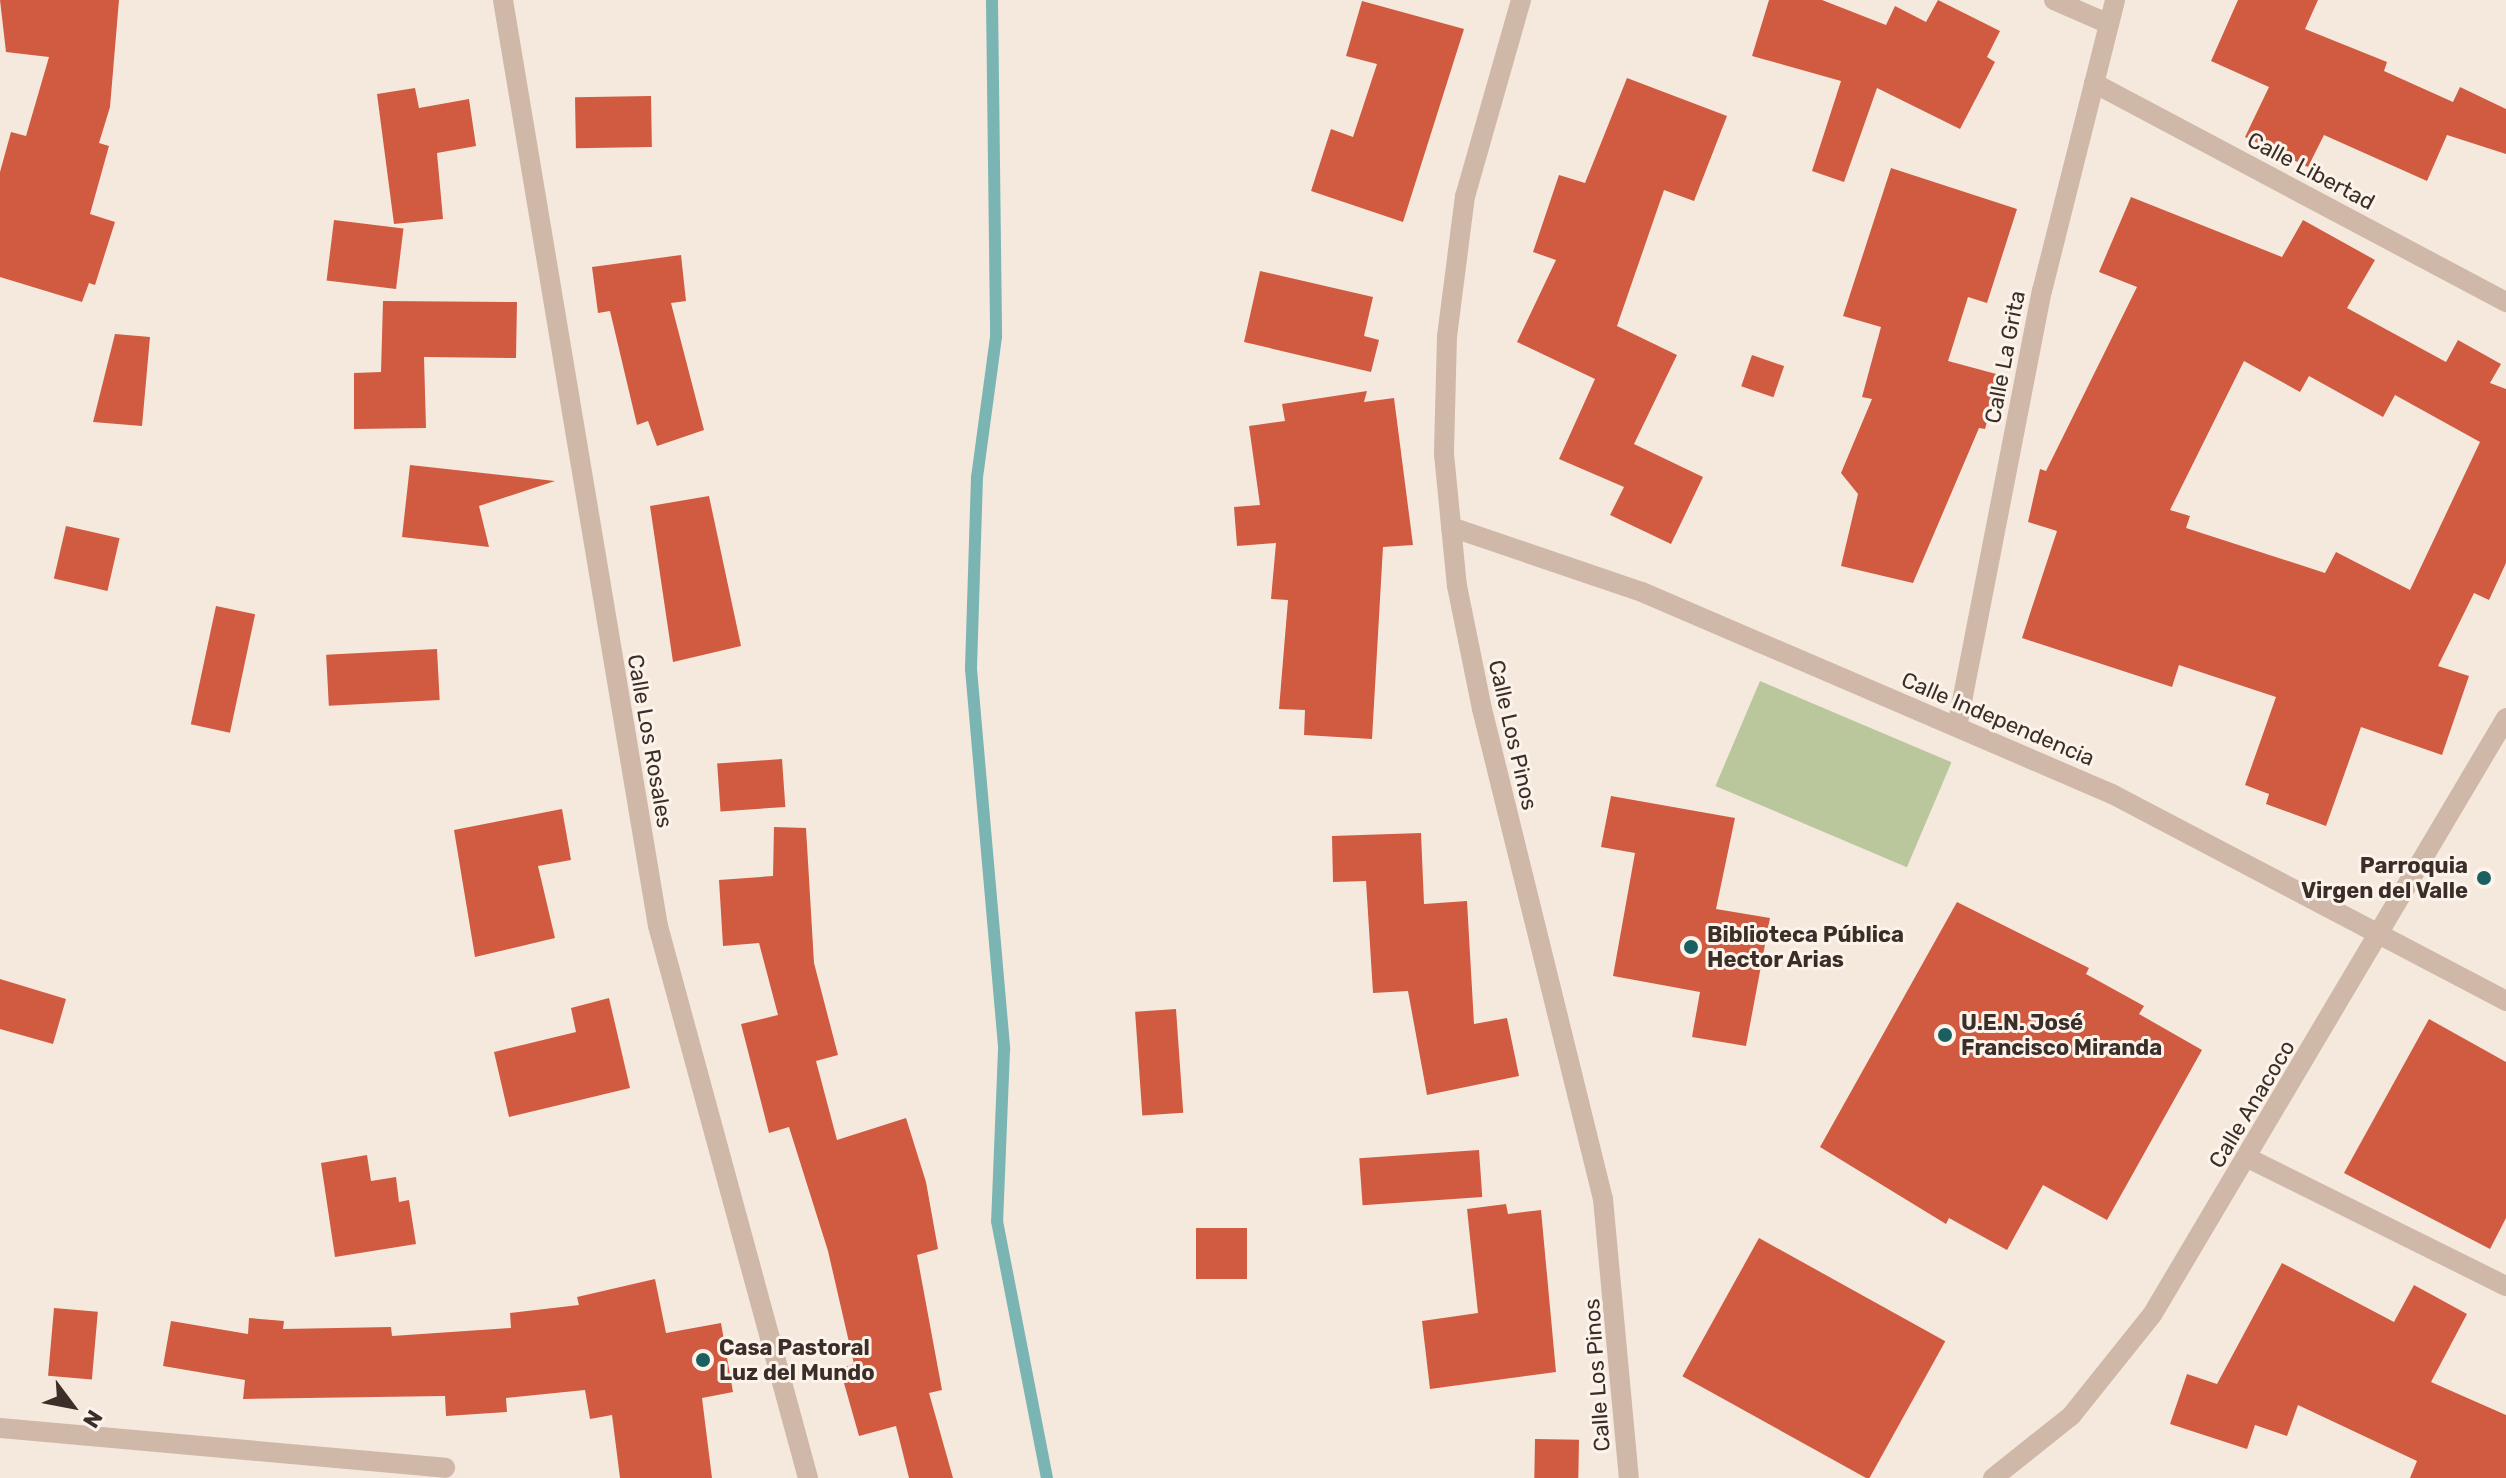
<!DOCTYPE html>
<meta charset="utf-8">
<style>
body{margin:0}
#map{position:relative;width:2506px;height:1478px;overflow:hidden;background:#f5e9de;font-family:Rubik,sans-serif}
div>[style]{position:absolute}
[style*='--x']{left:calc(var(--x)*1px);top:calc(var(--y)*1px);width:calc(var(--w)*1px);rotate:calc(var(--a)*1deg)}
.green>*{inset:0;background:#bac69c;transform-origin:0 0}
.stream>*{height:12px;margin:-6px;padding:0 6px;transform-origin:6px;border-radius:6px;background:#7ab5b4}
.building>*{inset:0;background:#d15b40;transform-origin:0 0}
.service>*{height:20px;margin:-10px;padding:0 10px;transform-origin:10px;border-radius:10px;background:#cfb8a8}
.minor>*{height:20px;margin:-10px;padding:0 10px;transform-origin:10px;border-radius:10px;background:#cfb8a8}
.dots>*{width:22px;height:22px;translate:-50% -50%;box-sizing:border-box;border:4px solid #fcf3eb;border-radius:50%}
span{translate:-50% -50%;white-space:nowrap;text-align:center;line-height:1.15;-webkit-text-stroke:6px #fcf3eb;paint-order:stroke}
.street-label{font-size:22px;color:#3b2e29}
.poi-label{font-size:22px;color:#3b2e29;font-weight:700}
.right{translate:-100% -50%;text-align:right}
.left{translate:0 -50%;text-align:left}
.north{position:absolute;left:32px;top:1366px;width:80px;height:80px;-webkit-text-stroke:6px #fcf3eb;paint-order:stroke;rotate:122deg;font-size:22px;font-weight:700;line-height:32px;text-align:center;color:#3b2e29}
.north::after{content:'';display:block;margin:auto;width:28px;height:36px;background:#3b2e29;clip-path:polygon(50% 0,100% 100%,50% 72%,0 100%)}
</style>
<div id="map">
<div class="green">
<i style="left:1760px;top:681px;width:208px;height:114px;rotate:23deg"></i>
</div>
<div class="stream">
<i style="--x:992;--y:0;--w:337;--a:89.3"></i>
<i style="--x:996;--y:337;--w:141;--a:97.7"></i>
<i style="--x:977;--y:477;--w:192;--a:91.8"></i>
<i style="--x:971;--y:669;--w:382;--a:85"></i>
<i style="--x:1004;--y:1050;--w:171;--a:92.3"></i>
<i style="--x:997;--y:1221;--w:262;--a:79"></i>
</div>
<div class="building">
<i style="clip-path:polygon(0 0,119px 0,110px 107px,99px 143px,109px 146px,90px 214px,115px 222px,95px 285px,89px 283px,82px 302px,0 277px,0 172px,11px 132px,26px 136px,49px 57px,6px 52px)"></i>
<i style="clip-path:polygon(1769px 0,1822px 0,1886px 25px,1895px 6px,1926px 22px,1938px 0,2000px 31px,1987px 57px,1995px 62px,1960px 129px,1877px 88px,1844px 182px,1812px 171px,1841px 81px,1752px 56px)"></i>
<i style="clip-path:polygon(2238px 0,2318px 0,2305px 29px,2387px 62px,2384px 71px,2453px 102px,2460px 87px,2506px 109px,2506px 154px,2447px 135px,2427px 181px,2324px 135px,2308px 167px,2245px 137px,2269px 87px,2211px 61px)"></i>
<i style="clip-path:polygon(1362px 1px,1464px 29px,1403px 222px,1311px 191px,1331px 129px,1353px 137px,1377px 64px,1346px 56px)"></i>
<i style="clip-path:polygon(1627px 78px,1727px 116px,1694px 201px,1664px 190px,1617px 326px,1677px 355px,1634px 444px,1703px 477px,1671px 544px,1610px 515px,1624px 487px,1559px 459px,1595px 379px,1517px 342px,1556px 260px,1533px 252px,1559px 175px,1585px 183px)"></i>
<i style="clip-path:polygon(415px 88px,419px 108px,469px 99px,476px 146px,437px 153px,443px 219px,394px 224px,377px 94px)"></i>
<i style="left:651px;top:96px;width:51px;height:76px;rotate:89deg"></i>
<i style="clip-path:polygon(1891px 168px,2017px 209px,1987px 303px,1968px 297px,1948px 361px,2000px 375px,1985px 429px,1979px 428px,1913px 583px,1841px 566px,1858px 494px,1841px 473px,1872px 399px,1862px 397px,1881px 327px,1843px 316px)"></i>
<i style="clip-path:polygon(evenodd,2131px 197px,2282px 257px,2303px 220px,2375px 260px,2347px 308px,2446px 362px,2458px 340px,2501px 364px,2490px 383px,2506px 389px,2506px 563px,2489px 600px,2474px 593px,2438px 666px,2469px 676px,2442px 755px,2361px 727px,2326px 826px,2266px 804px,2269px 794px,2245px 785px,2276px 697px,2179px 665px,2172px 687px,2022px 638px,2057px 531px,2028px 522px,2040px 469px,2046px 471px,2137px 287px,2099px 272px,2131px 197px,2244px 361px,2300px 392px,2309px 376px,2383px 417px,2395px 395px,2480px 442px,2410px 590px,2336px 552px,2325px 573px,2186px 528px,2190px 516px,2170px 510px,2244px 361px)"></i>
<i style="left:334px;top:220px;width:70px;height:61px;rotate:7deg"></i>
<i style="clip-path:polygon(681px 255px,686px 301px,671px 303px,704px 430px,657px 446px,648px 421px,637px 425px,610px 311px,598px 313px,592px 267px)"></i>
<i style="clip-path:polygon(1260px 271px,1373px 297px,1364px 336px,1379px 340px,1371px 372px,1244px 342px)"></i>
<i style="clip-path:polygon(383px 301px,517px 302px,516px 358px,424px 357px,426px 428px,354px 429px,354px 373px,381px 372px)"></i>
<i style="clip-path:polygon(115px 334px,150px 337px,142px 426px,93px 422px)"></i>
<i style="left:1752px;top:355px;width:34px;height:33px;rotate:19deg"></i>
<i style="clip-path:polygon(1367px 391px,1364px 402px,1394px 398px,1413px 545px,1383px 547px,1372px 739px,1304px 735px,1305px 710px,1279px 709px,1288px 600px,1271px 599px,1276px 543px,1237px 546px,1234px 507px,1260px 505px,1249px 426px,1285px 421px,1282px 404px)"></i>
<i style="clip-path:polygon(410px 465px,555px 481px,479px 506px,489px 547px,402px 537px)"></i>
<i style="clip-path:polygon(709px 496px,741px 646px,673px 662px,650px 506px)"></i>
<i style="left:66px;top:526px;width:55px;height:54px;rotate:13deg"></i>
<i style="left:216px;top:606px;width:40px;height:121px;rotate:12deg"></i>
<i style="left:437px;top:649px;width:51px;height:111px;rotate:87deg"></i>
<i style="left:782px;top:759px;width:48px;height:65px;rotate:86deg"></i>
<i style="clip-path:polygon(1611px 796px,1735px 818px,1716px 909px,1770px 918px,1746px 1046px,1692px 1037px,1700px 992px,1613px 976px,1635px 853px,1601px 847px)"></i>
<i style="clip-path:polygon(562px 809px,571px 860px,538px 866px,555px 938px,475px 957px,454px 830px)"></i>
<i style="clip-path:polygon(774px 827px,806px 828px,814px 963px,838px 1055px,816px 1061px,837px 1140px,906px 1118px,926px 1182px,938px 1249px,917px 1255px,942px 1390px,929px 1393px,953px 1478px,909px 1478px,896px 1426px,859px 1436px,840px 1369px,854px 1364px,828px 1251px,789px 1127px,769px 1133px,741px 1024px,778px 1015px,759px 943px,723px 946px,719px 880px,773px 876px)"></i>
<i style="clip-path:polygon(1421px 833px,1424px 904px,1467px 901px,1474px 1024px,1507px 1018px,1519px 1076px,1427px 1095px,1408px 991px,1373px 993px,1366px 881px,1333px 882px,1332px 836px)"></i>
<i style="clip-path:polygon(1957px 902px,2089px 968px,2086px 974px,2144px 1006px,2139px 1014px,2202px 1050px,2107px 1220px,2043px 1185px,2007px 1250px,1949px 1218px,1946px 1224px,1820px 1147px)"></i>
<i style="clip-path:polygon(0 979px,66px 999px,53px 1044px,0 1029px)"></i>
<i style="clip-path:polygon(609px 998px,630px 1088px,509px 1117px,494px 1052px,576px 1032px,571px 1008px)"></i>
<i style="left:1176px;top:1009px;width:104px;height:41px;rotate:86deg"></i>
<i style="clip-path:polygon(2429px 1019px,2506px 1062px,2506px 1218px,2490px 1249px,2344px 1173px)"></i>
<i style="left:1479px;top:1150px;width:47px;height:120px;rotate:86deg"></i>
<i style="clip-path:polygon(367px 1155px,371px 1181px,396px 1177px,399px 1202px,409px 1200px,416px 1244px,335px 1257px,321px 1163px)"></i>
<i style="clip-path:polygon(1506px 1204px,1508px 1214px,1541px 1210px,1556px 1372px,1430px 1389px,1422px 1321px,1478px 1313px,1467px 1209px)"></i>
<i style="left:1196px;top:1228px;width:51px;height:51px"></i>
<i style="left:1759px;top:1238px;width:213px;height:158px;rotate:29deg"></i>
<i style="clip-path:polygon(2282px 1263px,2394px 1322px,2414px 1285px,2467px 1314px,2431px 1382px,2506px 1415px,2506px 1478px,2410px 1478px,2417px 1461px,2298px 1405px,2287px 1436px,2255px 1425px,2247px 1449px,2170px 1424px,2187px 1374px,2217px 1384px)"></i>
<i style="clip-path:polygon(655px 1279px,666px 1333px,721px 1323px,733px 1392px,702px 1398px,712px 1478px,620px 1478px,612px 1415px,590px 1419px,585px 1390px,506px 1398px,507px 1412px,446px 1416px,445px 1396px,243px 1399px,245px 1380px,163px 1366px,171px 1321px,248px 1334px,249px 1318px,284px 1321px,283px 1329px,391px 1327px,392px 1336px,511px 1328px,510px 1313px,579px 1305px,577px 1297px)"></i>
<i style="left:54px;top:1308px;width:44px;height:68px;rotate:5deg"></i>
<i style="left:1535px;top:1439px;width:44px;height:39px;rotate:1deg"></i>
</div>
<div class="service">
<i style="--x:2248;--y:1158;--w:288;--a:26.4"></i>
</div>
<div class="minor">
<i style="--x:503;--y:0;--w:939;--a:80.5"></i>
<i style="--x:658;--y:926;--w:572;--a:74.8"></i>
<i style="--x:1521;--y:0;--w:204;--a:105.9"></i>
<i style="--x:1465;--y:196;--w:141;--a:97.3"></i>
<i style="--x:1447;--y:336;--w:118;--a:91.5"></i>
<i style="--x:1444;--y:454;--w:133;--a:84.4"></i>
<i style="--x:1457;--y:586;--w:126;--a:78.5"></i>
<i style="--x:1482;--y:709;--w:505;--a:76.13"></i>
<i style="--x:1603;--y:1199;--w:280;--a:84.7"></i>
<i style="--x:2054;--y:0;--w:60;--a:23.6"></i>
<i style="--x:2094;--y:83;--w:467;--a:28"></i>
<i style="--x:1451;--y:527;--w:202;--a:18.8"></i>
<i style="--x:1642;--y:592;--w:512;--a:23.26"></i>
<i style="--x:2112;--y:794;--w:445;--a:27.7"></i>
<i style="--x:1957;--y:727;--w:444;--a:-79"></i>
<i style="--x:2042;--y:291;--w:300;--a:-75.9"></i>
<i style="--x:0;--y:1428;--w:447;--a:5.1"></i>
<i style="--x:1993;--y:1478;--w:100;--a:-38.5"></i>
<i style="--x:2071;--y:1416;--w:129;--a:-51.3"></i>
<i style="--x:2152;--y:1315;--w:694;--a:-59.33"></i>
</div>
<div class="dots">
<i style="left:2484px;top:878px;background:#1a6061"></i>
<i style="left:1691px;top:947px;background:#1a6061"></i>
<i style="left:1945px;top:1035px;background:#1a6061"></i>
<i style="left:703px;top:1360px;background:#1a6061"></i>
</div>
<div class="street-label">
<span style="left:2311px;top:171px;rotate:28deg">Calle Libertad</span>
<span style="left:2005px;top:357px;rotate:-79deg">Calle La Grita</span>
<span style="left:1998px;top:719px;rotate:23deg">Calle Independencia</span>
<span style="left:1513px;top:735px;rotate:77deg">Calle Los Pinos</span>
<span style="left:650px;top:741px;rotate:80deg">Calle Los Rosales</span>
<span style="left:2252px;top:1104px;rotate:-59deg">Calle Anacoco</span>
<span style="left:1597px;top:1375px;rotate:-94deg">Calle Los Pinos</span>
</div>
<div class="poi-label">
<span class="right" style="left:2468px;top:878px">Parroquia<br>Virgen del Valle</span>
<span class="left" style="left:1707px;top:947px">Biblioteca Pública<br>Hector Arias</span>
<span class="left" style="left:1961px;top:1035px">U.E.N. José<br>Francisco Miranda</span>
<span class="left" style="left:719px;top:1360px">Casa Pastoral<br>Luz del Mundo</span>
</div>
<div class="north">N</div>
</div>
